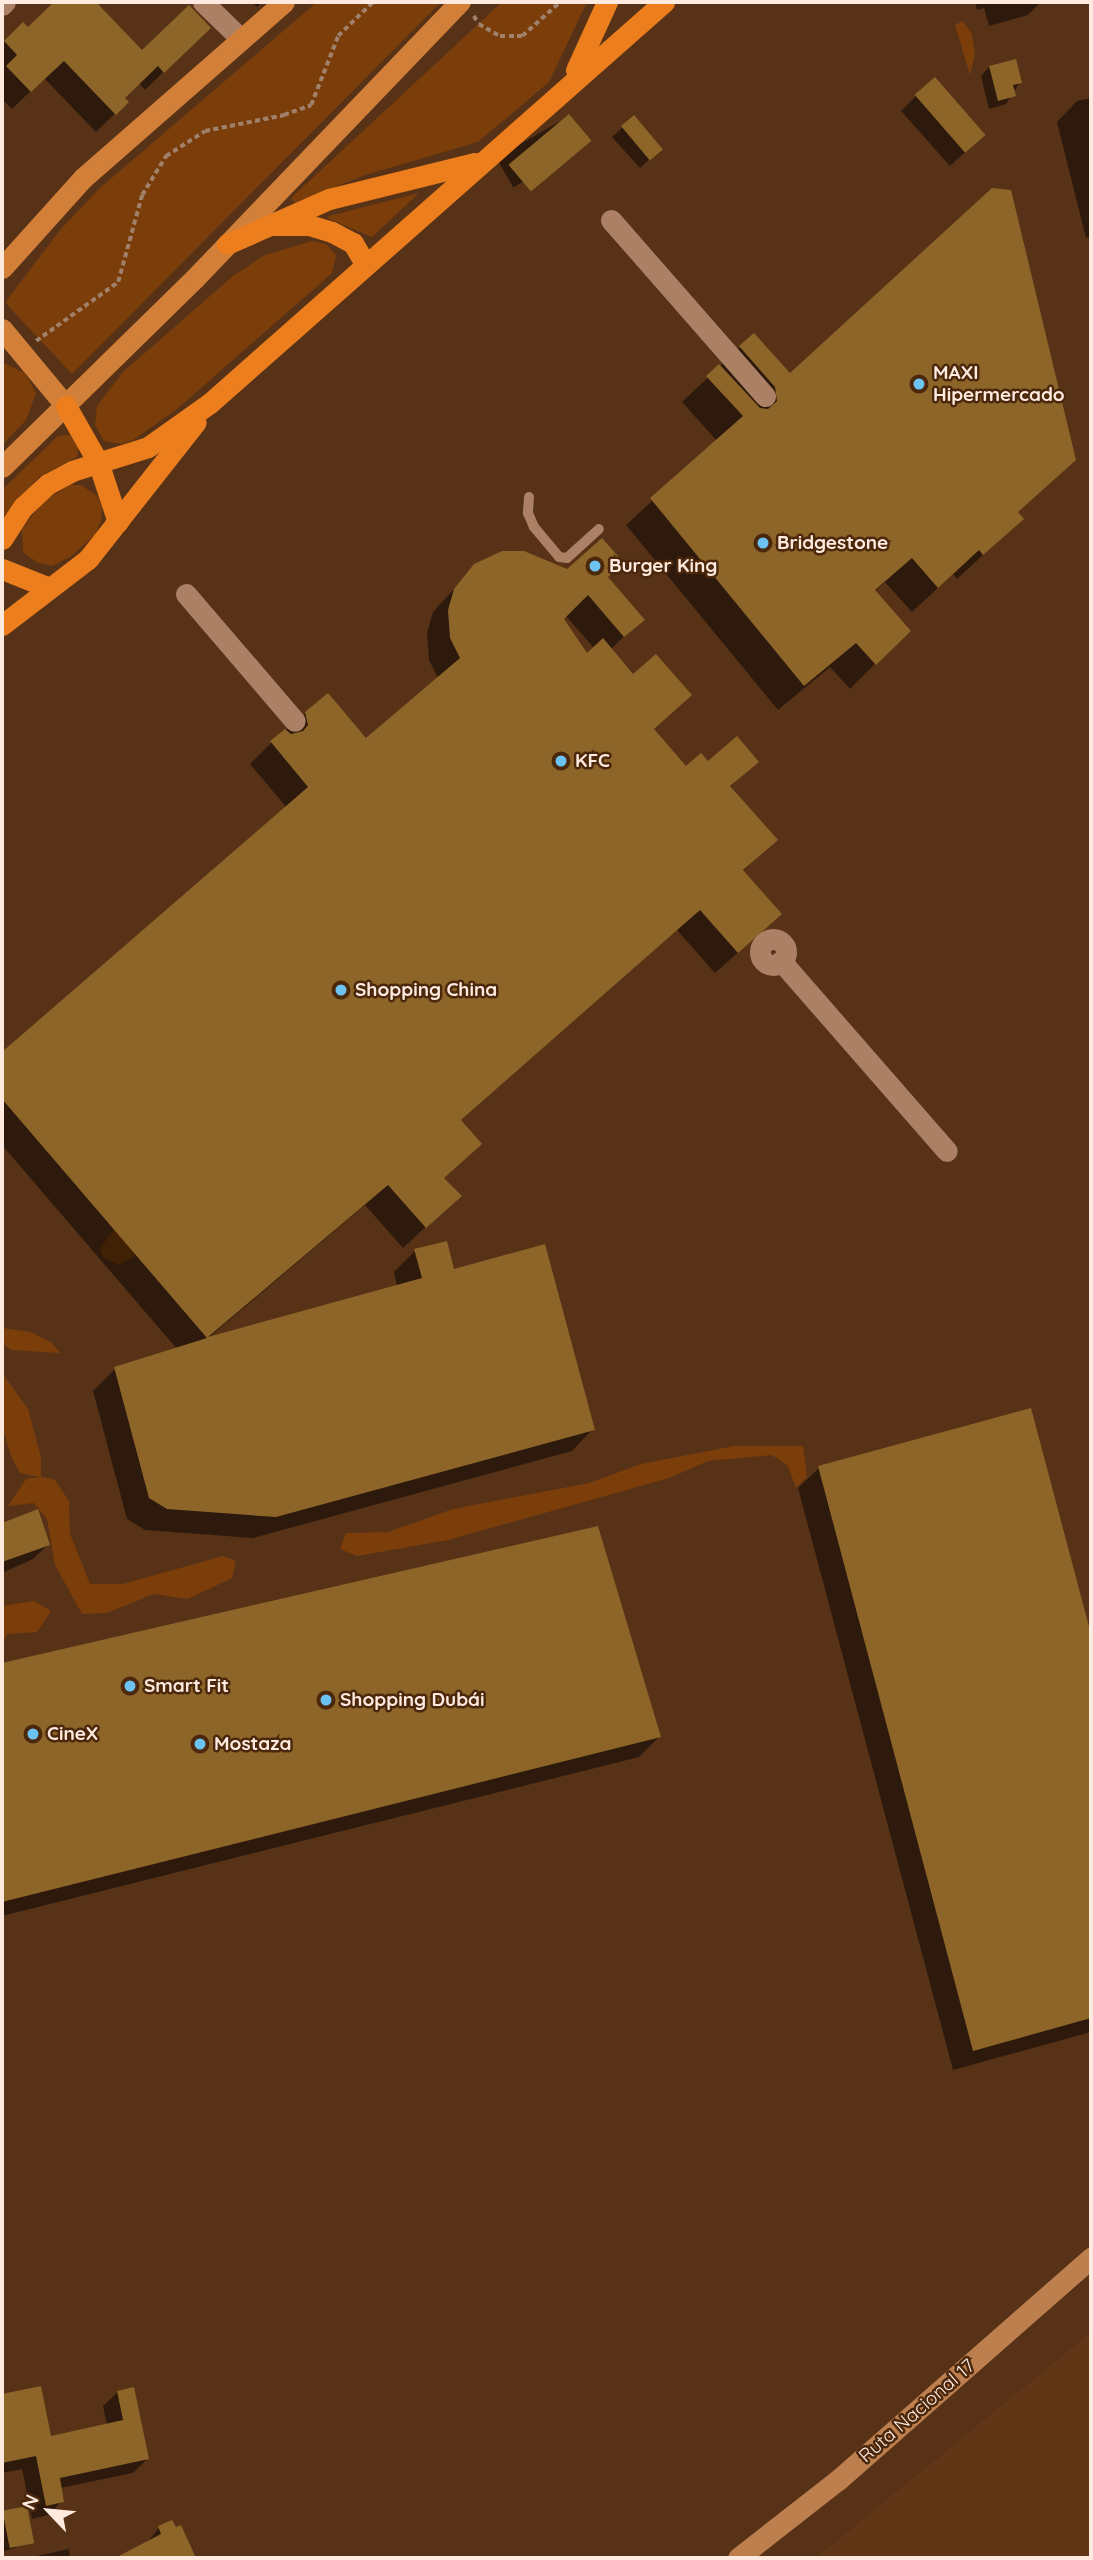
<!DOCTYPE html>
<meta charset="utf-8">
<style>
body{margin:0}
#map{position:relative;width:1093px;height:2560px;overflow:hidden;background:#573217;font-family:Quicksand,sans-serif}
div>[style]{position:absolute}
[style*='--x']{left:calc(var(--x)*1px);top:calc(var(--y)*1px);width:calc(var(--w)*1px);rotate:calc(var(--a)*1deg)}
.built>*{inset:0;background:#613616}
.green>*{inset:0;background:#7b3e0a}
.shadow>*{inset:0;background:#0007;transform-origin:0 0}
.building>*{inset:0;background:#8d6529;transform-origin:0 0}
.path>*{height:3.5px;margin-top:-1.75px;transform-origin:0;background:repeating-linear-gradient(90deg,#9f816c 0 5px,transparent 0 8.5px)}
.lane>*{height:10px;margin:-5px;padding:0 5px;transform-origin:5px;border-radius:5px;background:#ab8064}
.street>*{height:21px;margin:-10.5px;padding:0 10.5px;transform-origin:10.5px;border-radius:10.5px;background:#ab8064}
.street>.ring{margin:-10.5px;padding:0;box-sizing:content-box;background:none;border:21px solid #ab8064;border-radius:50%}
.secondary>*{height:21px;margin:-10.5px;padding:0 10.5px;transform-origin:10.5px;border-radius:10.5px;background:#be7f4f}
.primary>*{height:21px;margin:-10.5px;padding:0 10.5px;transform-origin:10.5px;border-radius:10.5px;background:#d27f39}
.highway>*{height:21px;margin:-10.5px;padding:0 10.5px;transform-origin:10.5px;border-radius:10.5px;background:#ec7e1d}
.dots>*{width:19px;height:19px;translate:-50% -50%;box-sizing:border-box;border:4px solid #4b270c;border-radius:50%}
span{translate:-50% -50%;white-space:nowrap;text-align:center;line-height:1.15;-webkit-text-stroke:5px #4b270c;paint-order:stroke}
.poi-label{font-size:19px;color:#feeade;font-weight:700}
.left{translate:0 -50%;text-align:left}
.street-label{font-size:19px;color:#feeade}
.frame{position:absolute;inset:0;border:4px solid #feeade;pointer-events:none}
.north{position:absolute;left:14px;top:2476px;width:70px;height:70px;-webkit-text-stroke:5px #4b270c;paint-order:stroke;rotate:296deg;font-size:19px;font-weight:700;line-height:28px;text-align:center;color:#feeade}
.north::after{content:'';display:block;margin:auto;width:24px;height:32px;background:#feeade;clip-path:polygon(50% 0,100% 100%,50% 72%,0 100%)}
</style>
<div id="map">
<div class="built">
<i style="clip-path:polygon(1091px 2332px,1091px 2558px,816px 2558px)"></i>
</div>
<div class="green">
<i style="clip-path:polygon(317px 2px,441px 2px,72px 374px,10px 308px,6px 302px,10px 296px,60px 230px,100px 188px)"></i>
<i style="clip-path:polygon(502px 2px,587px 2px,549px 82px,478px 142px,365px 175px,295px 203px,291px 198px)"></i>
<i style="clip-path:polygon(963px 21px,972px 34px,975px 54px,970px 75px,955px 25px)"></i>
<i style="clip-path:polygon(419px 193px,372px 237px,327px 218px,329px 216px)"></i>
<i style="clip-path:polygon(312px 241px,326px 244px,336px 255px,332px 273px,176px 410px,133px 440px,122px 444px,104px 441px,95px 425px,97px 406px,123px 372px,233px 276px,265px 255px)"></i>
<i style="clip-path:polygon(2px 362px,25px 373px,36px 393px,26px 420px,2px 445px)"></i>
<i style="clip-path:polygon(70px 435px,79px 446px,77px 457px,39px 477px,2px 521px,2px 490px,58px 436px)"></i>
<i style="clip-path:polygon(70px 485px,81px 485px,97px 496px,102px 506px,101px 521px,95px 535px,70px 557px,52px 566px,38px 563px,23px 552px,22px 530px,41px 503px)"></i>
<i style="clip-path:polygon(116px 1226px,131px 1238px,135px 1256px,119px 1265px,103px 1257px,100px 1249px)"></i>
<i style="clip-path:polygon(2px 1328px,31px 1332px,52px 1343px,60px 1353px,11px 1350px,2px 1343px)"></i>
<i style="clip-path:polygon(2px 1373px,28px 1409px,41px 1457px,41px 1477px,54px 1479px,69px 1501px,70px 1534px,90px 1584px,123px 1584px,223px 1556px,236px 1561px,232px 1578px,188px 1599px,154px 1594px,107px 1613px,82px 1614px,55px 1565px,47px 1519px,34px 1503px,8px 1506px,26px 1479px,40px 1477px,20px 1473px,11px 1456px,2px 1425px)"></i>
<i style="clip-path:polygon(734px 1446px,803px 1446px,807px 1477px,796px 1488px,788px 1466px,772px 1455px,708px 1461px,669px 1478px,448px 1540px,357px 1556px,340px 1549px,346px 1533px,388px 1532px,453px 1509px,589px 1483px,641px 1464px)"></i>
<i style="clip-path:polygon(34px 1601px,51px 1611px,37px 1632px,7px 1634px,2px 1644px,2px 1606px)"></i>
</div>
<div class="shadow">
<i style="clip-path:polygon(56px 2px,93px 2px,142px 52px,190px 46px,145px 90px,139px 83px,123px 98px,127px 102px,96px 132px,44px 78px,12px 109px,2px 99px,2px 45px,23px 24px,28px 29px)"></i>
<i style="clip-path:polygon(251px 2px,262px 2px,257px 7px)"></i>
<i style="clip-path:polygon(975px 2px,1041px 2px,1028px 15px,989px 26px,984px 8px,977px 10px)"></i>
<i style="clip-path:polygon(989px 67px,1020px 82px,1006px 104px,989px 109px,981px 76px)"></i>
<i style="clip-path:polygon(916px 96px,984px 135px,950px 166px,901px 111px)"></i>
<i style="clip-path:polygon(1091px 98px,1091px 237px,1086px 238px,1057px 122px,1077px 101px)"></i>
<i style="left:569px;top:116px;width:34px;height:84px;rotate:60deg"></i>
<i style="clip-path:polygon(634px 117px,651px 158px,640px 168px,612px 137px)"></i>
<i style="clip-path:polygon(753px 335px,790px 375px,1022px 519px,957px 579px,953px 574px,912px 612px,885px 582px,874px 592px,908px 631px,850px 689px,830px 667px,778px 710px,626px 525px,717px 441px,682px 402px)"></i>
<i style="clip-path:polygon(evenodd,475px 566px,606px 578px,642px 619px,610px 650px,633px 676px,690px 695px,653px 730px,686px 768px,756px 761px,729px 788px,775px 840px,742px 872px,758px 935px,715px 973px,677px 930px,460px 1121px,443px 1179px,459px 1196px,403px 1248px,365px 1205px,207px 1339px,397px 1287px,394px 1272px,415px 1251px,453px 1271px,593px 1429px,572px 1451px,253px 1538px,145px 1530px,127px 1519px,93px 1391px,115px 1369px,177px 1349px,2px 1145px,2px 1054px,287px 808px,250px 764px,271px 743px,306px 713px,366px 741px,438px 678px,429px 660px,427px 633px,433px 612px,475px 566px,565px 615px,594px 648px,587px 655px,562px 619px,565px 615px)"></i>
<i style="clip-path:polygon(1030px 1410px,1091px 1641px,1091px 2032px,953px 2070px,798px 1488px,819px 1468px)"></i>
<i style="clip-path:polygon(37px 1511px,48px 1545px,33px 1559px,2px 1573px,2px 1525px)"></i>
<i style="clip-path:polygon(596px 1528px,659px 1737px,639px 1757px,2px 1916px,2px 1668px)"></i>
<i style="clip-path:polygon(39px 2388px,49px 2438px,107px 2425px,103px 2406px,118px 2392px,147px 2459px,133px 2473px,60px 2488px,62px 2501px,48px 2515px,32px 2519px,22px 2469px,2px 2473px,2px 2396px)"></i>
<i style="clip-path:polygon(25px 2508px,32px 2542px,2px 2552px,2px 2513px)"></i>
<i style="clip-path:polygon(180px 2527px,194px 2558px,120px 2558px,146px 2544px,159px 2528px)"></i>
<i style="clip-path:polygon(69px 2549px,70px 2558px,30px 2558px,32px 2557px)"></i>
</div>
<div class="building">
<i style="clip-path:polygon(54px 2px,96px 2px,142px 50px,189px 5px,211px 28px,164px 73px,158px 66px,125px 98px,129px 102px,116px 115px,64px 61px,31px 92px,6px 66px,17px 55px,4px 41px,23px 22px,28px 27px)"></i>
<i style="clip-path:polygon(1016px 59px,1022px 83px,1013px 85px,1016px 96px,998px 101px,989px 66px)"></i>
<i style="left:935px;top:77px;width:77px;height:27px;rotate:49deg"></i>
<i style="left:569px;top:114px;width:35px;height:79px;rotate:50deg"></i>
<i style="left:634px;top:115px;width:45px;height:17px;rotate:50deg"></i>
<i style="clip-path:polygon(992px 188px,1011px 190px,1076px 460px,1018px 512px,1024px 519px,983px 555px,979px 550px,938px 588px,912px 558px,875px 590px,911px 631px,876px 665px,856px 643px,804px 686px,650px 498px,743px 416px,706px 376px,719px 364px,760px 408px,768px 409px,777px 401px,775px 387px,739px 346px,754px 333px,790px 373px)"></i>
<i style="clip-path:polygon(602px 538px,624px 563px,608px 577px,645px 620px,624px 637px,588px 595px,564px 619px,587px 653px,603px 638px,633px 674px,656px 654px,692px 695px,654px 729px,686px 766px,701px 753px,708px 761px,737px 736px,759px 762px,730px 786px,778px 840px,743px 870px,782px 914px,738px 953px,700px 910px,461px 1120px,482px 1144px,444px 1178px,462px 1196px,426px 1228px,388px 1185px,208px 1337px,422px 1278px,414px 1249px,447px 1241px,454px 1269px,545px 1244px,595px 1430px,276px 1517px,167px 1509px,149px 1498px,114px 1367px,207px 1338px,2px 1099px,2px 1052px,308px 787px,270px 741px,285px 729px,291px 734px,303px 731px,308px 725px,305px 712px,328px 693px,366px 738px,460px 658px,450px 638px,448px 610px,454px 589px,474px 564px,502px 551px,524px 551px,567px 569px)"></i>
<i style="clip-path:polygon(1031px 1408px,1091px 1634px,1091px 2018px,973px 2051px,818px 1466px)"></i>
<i style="clip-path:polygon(38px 1509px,50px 1545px,2px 1562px,2px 1523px)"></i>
<i style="clip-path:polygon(598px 1526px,661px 1737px,2px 1902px,2px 1663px)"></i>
<i style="clip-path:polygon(41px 2386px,51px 2436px,123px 2420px,117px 2391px,134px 2387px,149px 2459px,60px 2478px,64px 2502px,46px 2506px,36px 2456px,2px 2463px,2px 2394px)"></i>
<i style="left:27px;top:2506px;width:38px;height:25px;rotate:79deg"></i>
<i style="clip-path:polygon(172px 2520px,176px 2527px,181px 2525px,196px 2558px,115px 2558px,161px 2534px,158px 2526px)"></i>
</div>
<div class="path">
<i style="--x:474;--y:16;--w:9;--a:58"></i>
<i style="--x:479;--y:24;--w:24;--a:30"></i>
<i style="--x:500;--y:36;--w:22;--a:0"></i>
<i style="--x:522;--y:36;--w:51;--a:-41.8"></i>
<i style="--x:36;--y:341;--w:101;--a:-35.7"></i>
<i style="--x:118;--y:282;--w:90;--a:-74.6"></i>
<i style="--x:142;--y:195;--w:46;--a:-58.4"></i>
<i style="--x:166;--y:156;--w:46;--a:-32.7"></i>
<i style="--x:205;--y:131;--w:81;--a:-11.4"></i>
<i style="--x:284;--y:115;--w:29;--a:-20"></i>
<i style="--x:311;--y:105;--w:74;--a:-68.6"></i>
<i style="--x:338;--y:36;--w:49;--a:-44.2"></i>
</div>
<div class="lane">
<i style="--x:529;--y:497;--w:16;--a:94"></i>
<i style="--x:528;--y:513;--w:15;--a:67"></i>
<i style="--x:534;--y:527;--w:39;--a:50"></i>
<i style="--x:559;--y:557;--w:8;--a:7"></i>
<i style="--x:567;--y:558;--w:43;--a:-42.2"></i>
</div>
<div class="street">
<i style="--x:203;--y:2;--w:52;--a:44.2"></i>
<i style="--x:2;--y:5;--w:4;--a:-45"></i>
<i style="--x:611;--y:220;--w:234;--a:48.8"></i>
<i style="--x:186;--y:594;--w:167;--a:49.4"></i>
<i class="ring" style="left:760px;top:939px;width:5px;height:5px"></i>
<i style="--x:781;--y:961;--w:252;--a:48.9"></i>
</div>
<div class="secondary">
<i style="--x:738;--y:2558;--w:127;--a:-38"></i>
<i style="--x:838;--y:2480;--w:337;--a:-41.3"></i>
</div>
<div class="primary">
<i style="--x:2;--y:268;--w:121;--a:-48"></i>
<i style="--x:83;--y:178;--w:267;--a:-41.2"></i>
<i style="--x:2;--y:329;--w:100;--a:50.3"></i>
<i style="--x:2;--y:467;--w:269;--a:-44.4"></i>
<i style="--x:194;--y:279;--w:384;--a:-46.2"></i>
</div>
<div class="highway">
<i style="--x:576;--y:70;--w:75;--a:-65.5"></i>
<i style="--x:274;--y:225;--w:35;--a:0"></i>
<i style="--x:309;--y:225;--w:24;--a:17"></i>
<i style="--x:332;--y:232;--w:24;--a:28"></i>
<i style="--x:353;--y:243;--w:24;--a:60"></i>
<i style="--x:227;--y:244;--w:111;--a:-23.8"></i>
<i style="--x:329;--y:199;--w:150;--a:-13.9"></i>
<i style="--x:66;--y:406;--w:64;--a:60.3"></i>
<i style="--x:98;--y:462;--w:63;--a:71.6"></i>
<i style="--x:2;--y:539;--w:38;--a:-57"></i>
<i style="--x:23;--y:507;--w:34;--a:-43"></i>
<i style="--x:48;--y:484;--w:27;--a:-28"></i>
<i style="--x:72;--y:471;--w:80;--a:-17.5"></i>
<i style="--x:148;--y:447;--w:76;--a:-35.4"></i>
<i style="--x:210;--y:403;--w:606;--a:-41.45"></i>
<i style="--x:2;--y:569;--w:48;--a:21.8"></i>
<i style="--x:2;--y:625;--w:108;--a:-37.5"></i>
<i style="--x:88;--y:559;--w:174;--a:-51.8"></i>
</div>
<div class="dots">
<i style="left:919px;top:384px;background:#6cc3f2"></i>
<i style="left:763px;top:543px;background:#6cc3f2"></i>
<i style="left:595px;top:566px;background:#6cc3f2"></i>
<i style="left:561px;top:761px;background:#6cc3f2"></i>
<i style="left:341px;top:990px;background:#6cc3f2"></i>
<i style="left:130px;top:1686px;background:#6cc3f2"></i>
<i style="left:326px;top:1700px;background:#6cc3f2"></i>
<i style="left:33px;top:1734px;background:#6cc3f2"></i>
<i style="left:200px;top:1744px;background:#6cc3f2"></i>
</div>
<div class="poi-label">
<span class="left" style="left:933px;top:384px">MAXI<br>Hipermercado</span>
<span class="left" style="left:777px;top:543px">Bridgestone</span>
<span class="left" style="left:609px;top:566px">Burger King</span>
<span class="left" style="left:575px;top:761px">KFC</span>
<span class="left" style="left:355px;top:990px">Shopping China</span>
<span class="left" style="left:144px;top:1686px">Smart Fit</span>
<span class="left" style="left:340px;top:1700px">Shopping Dubái</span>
<span class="left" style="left:47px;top:1734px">CineX</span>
<span class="left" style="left:214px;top:1744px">Mostaza</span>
</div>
<div class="street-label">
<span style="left:917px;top:2411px;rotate:-41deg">Ruta Nacional 17</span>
</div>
<div class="frame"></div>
<div class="north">N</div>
</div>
